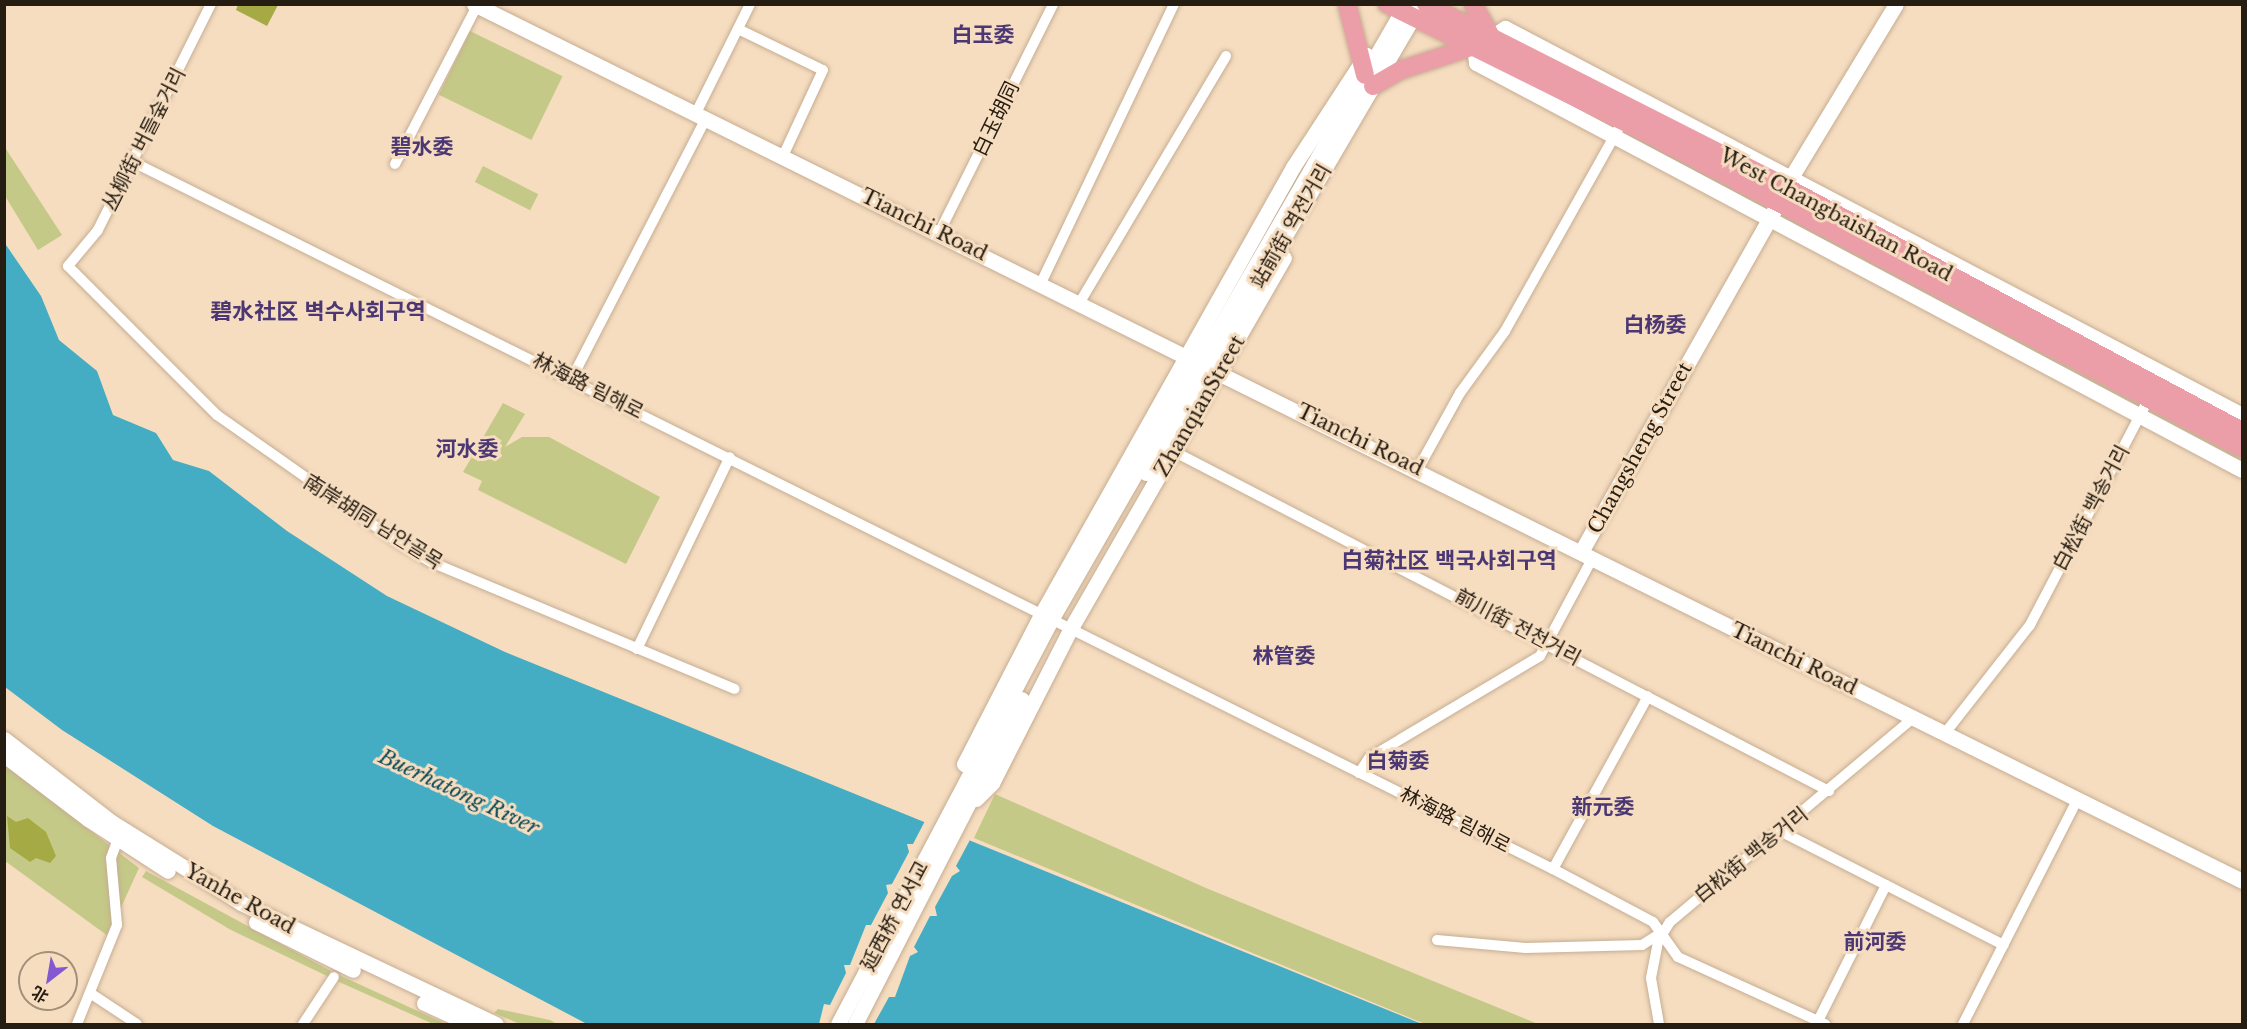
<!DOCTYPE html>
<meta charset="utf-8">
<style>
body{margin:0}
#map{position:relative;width:2247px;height:1029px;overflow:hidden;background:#f6ddc0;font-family:"Libre Baskerville","Noto Sans SC","Noto Sans KR",serif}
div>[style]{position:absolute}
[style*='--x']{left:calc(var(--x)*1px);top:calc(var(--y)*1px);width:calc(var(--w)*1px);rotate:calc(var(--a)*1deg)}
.green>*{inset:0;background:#c4c987;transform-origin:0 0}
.forest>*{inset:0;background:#a5aa45}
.water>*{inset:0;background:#44adc3}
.pier>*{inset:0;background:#f6ddc0}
.roads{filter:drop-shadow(0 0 2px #c6ad92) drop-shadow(0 0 2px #c6ad92)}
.street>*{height:10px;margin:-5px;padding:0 5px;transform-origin:5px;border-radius:5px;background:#fff}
.secondary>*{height:15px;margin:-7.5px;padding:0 7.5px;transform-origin:7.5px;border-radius:7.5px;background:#fff}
.primary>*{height:18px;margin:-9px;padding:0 9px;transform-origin:9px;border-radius:9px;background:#ec9ea8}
span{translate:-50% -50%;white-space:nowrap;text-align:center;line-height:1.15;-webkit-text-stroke:6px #f6ddc0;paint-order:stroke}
.street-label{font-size:20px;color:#251c12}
.neighbourhood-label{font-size:21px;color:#4b3773;font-weight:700}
.water-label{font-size:21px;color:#0e4c57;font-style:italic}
.quarter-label{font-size:22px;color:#4b3773;font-weight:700}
.frame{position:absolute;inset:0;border:6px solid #251c12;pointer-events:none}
.north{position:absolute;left:18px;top:951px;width:60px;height:60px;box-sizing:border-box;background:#f6ddc0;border:2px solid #a2907a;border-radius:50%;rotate:211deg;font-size:16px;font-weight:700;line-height:24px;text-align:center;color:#251c12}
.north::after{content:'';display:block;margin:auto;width:21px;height:27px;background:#8358d1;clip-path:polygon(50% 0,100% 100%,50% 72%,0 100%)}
</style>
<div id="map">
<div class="green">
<i style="left:470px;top:31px;width:103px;height:71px;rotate:26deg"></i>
<i style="clip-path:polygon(4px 146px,62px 235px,38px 250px,5px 196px)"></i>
<i style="left:483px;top:166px;width:62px;height:18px;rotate:27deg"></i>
<i style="clip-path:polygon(503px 403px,525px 414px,505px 447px,522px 437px,549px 437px,660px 497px,626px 564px,478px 490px,482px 481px,463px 472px)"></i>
<i style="clip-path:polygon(5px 765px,139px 868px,108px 936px,5px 861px)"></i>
<i style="clip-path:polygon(995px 794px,1206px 888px,1538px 1024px,1425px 1024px,974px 838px)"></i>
<i style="clip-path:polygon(146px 871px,331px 971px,329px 977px,231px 930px,142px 877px)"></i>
<i style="clip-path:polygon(339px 975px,446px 1024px,433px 1024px,337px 981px)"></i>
<i style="clip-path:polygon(498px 1009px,550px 1020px,557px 1024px,520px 1024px,494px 1013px)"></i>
</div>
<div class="forest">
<i style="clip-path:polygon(238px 5px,238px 4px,278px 5px,267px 26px,236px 10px)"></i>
<i style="clip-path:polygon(7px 816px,16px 822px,28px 818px,46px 832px,56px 856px,50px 863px,36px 858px,30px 862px,10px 848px)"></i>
</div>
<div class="water">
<i style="clip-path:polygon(4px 242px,41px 296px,59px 340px,97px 371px,113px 415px,156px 433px,173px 460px,209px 471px,287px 531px,387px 596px,505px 652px,1422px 1024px,587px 1024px,213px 826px,62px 730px,5px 687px)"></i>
</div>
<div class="pier">
<i style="clip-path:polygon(926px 819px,971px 838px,956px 866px,960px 871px,952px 876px,935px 907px,937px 916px,930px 916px,914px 947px,918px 952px,910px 956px,895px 997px,889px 997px,874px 1024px,819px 1024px,824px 1004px,830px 1005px,846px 973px,844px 965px,850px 965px,866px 925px,871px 925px,888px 893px,886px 885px,892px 884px,909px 852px,907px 844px,913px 844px)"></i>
</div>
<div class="roads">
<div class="street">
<i style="--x:211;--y:4;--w:253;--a:116.6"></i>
<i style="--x:98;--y:230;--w:47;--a:129.8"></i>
<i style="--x:68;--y:266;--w:211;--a:45"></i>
<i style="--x:217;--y:415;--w:223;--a:35.1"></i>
<i style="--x:399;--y:543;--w:37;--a:31"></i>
<i style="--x:431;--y:562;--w:329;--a:22.7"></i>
<i style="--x:738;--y:29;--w:94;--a:25.8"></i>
<i style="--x:823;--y:70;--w:95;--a:114.9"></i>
<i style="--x:696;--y:113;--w:122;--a:-63.6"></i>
<i style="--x:133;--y:162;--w:1586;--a:26.47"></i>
<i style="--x:1553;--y:869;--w:113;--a:27.9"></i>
<i style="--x:1653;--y:922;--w:43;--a:54.5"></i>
<i style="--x:1678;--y:957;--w:162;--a:24.5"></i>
<i style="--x:395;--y:164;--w:178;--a:-62.6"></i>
<i style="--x:939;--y:233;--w:256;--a:-63.5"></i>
<i style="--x:1041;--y:283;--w:309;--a:-64.5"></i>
<i style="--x:1080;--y:302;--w:286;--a:-59.3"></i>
<i style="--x:572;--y:378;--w:292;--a:-62.7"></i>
<i style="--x:1173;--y:451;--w:739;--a:27.4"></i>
<i style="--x:1418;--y:469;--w:87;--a:-61.1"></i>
<i style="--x:1460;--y:393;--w:77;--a:-54"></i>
<i style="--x:1505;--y:331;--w:241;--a:-60.7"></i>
<i style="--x:637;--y:649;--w:213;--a:-64.2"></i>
<i style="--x:1946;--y:732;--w:136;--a:-51.9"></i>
<i style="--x:2030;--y:625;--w:256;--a:-62.3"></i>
<i style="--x:1359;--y:773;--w:18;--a:-56"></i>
<i style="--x:1369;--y:758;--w:199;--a:-30.8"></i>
<i style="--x:1540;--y:656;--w:112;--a:-61.8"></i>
<i style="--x:1780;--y:831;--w:251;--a:27"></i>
<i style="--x:1553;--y:869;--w:197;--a:-61.2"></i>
<i style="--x:1437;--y:940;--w:89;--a:5.1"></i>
<i style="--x:1526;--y:948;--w:116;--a:-1.5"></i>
<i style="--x:1642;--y:945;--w:22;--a:-32"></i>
<i style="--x:90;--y:993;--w:56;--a:33.4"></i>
<i style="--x:1818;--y:1021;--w:152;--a:-63.4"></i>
<i style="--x:77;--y:1024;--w:107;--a:-68"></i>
<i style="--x:117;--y:925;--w:67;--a:-95.1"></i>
<i style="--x:111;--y:858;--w:20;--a:-70"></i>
<i style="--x:303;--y:1024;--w:56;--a:-56.6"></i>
<i style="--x:1659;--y:1024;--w:47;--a:-99.9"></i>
<i style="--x:1651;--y:978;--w:38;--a:-79"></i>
<i style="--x:1658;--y:941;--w:22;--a:-58"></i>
<i style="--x:1670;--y:922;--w:319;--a:-40"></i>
<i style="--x:1963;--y:1024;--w:254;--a:-63"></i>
</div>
<div class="secondary">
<i style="--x:474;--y:4;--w:1974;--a:26.38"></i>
<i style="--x:1491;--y:37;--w:17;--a:-33"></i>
<i style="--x:1505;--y:28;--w:832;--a:27.7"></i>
<i style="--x:1474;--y:46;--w:17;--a:83"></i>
<i style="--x:1476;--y:63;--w:867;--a:27.98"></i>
<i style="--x:1787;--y:184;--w:210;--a:-58.8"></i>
<i style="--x:1146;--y:473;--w:540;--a:-59.64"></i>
<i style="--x:1582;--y:550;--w:390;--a:-60.5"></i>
<i style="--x:4;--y:739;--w:134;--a:37.7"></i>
<i style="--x:110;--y:821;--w:155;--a:32"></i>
<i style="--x:241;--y:903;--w:282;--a:25.4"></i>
<i style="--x:4;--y:755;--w:106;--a:37.3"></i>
<i style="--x:88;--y:819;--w:95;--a:33"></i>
<i style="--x:964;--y:764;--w:170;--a:-62.7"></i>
<i style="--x:1042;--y:613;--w:512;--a:-60.63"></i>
<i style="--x:1293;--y:167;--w:134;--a:-56.9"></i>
<i style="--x:976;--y:799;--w:23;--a:-45"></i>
<i style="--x:992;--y:783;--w:174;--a:-63"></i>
<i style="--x:1071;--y:628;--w:427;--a:-60.1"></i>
<i style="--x:256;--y:922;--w:108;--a:26.3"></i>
<i style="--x:424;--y:1003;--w:51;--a:24.5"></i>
<i style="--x:838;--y:1024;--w:459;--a:-62.2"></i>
<i style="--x:1052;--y:618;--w:709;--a:-60.03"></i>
<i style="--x:855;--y:1024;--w:365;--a:-62.8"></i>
</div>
<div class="primary">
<i style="--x:1347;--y:4;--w:73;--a:75.8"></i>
<i style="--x:1387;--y:4;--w:286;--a:26.4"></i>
<i style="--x:1643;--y:131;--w:678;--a:27.89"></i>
<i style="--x:1426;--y:4;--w:404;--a:26.9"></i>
<i style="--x:1786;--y:187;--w:517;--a:28.15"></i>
<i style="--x:1473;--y:4;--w:38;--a:61"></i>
<i style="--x:1373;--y:86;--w:32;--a:-30"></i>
<i style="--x:1401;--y:70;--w:77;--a:-18.2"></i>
</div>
</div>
<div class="street-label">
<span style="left:996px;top:119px;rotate:-64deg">白玉胡同</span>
<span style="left:144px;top:139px;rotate:-63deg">丛柳街 버들숲거리</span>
<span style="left:1836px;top:215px;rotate:28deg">West Changbaishan Road</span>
<span style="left:924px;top:225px;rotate:26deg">Tianchi Road</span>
<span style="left:1291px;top:226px;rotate:-60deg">站前街 역전거리</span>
<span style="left:588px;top:386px;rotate:27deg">林海路 림해로</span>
<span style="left:1200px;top:406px;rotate:-60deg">ZhanqianStreet</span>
<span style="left:1360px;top:440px;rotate:26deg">Tianchi Road</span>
<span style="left:1640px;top:448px;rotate:-61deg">Changsheng Street</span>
<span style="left:2091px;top:508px;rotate:-62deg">白松街 백송거리</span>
<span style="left:373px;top:522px;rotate:32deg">南岸胡同 남안골목</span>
<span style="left:1518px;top:627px;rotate:28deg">前川街 전천거리</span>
<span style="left:1794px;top:659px;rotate:26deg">Tianchi Road</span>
<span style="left:1455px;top:820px;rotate:27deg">林海路 림해로</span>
<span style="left:1751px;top:855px;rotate:-39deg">白松街 백송거리</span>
<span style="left:240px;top:899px;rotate:29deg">Yanhe Road</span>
<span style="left:895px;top:916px;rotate:-62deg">延西桥 연서교</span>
</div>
<div class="neighbourhood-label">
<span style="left:983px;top:35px">白玉委</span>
<span style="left:422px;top:147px">碧水委</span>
<span style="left:1655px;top:325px">白杨委</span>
<span style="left:467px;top:449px">河水委</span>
<span style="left:1284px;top:656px">林管委</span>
<span style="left:1398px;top:761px">白菊委</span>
<span style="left:1603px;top:807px">新元委</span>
<span style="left:1875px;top:942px">前河委</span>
</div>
<div class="water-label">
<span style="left:459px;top:792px;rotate:25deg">Buerhatong River</span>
</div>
<div class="quarter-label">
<span style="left:318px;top:312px">碧水社区 벽수사회구역</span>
<span style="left:1449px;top:561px">白菊社区 백국사회구역</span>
</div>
<div class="frame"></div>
<div class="north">北</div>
</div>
